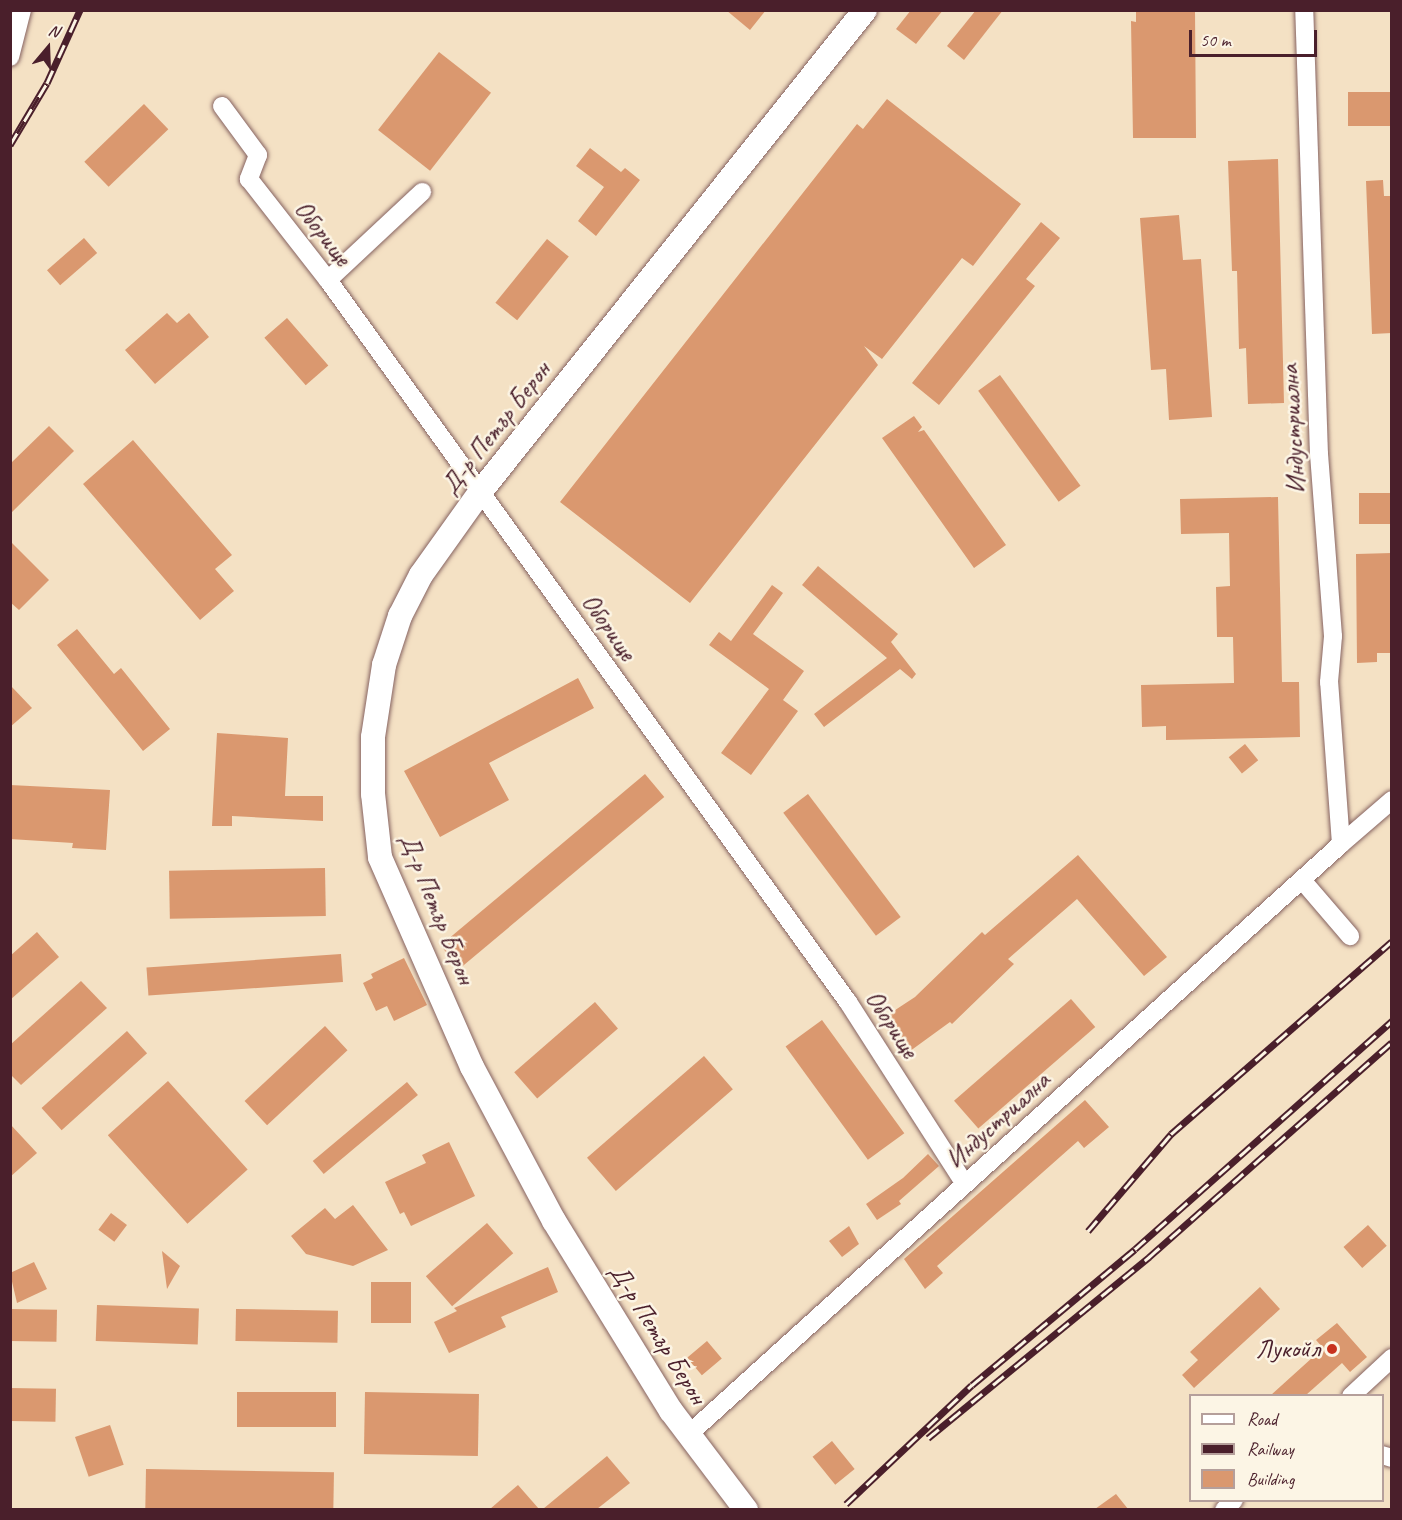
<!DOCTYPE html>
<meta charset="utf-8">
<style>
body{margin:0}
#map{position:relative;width:1402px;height:1520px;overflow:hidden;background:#f4e1c4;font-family:Caveat,sans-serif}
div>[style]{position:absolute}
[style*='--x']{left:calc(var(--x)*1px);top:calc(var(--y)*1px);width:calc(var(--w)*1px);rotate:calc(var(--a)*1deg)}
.building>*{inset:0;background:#da986f;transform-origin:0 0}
.roads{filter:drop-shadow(0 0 2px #866361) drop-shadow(0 0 2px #866361)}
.street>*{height:18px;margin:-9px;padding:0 9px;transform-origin:9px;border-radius:9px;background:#fff}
.secondary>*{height:24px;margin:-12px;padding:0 12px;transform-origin:12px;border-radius:12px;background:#fff}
.rail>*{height:7px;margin-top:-3.5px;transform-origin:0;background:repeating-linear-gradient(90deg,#fcf5e5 0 14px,#4a1f2b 0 28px);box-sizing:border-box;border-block:2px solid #4a1f2b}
.dots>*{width:16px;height:16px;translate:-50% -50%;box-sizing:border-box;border:3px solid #fcf5e5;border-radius:50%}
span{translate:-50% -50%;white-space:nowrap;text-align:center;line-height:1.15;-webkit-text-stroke:5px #fcf5e5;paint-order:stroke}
.street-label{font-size:26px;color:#4a1f2b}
.poi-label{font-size:26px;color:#4a1f2b}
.right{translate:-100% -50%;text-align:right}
.frame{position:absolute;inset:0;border:12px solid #4a1f2b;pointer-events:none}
.legend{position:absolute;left:1189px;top:1394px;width:195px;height:108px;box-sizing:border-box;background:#fcf5e5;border:2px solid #b59f9b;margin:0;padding:8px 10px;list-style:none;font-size:18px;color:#4a1f2b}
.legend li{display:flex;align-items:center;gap:12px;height:30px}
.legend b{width:30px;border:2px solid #b59f9b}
.north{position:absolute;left:18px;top:18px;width:60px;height:60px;-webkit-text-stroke:4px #fcf5e5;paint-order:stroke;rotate:19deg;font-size:16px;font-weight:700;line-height:24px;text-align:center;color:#4a1f2b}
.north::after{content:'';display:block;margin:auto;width:21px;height:27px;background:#4a1f2b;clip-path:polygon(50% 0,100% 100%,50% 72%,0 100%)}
.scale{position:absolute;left:1189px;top:30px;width:128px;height:27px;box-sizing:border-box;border:3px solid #4a1f2b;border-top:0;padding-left:8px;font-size:18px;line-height:21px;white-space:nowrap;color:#4a1f2b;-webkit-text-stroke:4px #fcf5e5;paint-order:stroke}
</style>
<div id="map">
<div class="building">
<i style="clip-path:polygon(726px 10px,766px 10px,750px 30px)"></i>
<i style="clip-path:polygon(911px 10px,943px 10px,916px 44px,896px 29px)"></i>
<i style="clip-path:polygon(976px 10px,1003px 10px,964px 60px,947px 46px)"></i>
<i style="clip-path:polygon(1136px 10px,1195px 10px,1196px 138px,1133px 138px,1131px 21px,1136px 22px)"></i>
<i style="left:439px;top:52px;width:66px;height:99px;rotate:38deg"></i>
<i style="left:1392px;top:92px;width:34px;height:44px;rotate:90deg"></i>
<i style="clip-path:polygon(887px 99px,1021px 204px,973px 266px,962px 258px,882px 359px,864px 346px,878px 365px,690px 603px,560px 502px,857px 124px,863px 129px)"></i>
<i style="left:144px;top:104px;width:35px;height:83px;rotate:46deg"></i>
<i style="clip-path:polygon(590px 148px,621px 172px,625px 168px,640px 180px,596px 236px,578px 221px,604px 187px,576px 166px)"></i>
<i style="clip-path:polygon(1278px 159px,1284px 403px,1248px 404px,1246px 348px,1239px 349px,1237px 271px,1232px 271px,1228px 161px)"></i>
<i style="clip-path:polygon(1383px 180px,1384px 196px,1392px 196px,1392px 333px,1372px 334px,1366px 181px)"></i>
<i style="clip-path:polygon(1179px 215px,1183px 260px,1201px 259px,1212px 417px,1169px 420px,1166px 369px,1151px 370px,1140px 218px)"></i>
<i style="clip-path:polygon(1041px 222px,1060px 238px,1026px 279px,1035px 286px,939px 405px,912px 383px)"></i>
<i style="left:84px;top:238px;width:20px;height:49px;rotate:49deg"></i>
<i style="left:547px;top:239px;width:28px;height:82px;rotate:39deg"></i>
<i style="clip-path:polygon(167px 313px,177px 323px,189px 313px,209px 337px,155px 384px,125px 350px)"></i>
<i style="left:287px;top:318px;width:63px;height:30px;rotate:49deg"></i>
<i style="left:1000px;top:375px;width:137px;height:27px;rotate:54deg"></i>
<i style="clip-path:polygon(914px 416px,922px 427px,918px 432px,924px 430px,1006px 545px,974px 568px,882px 438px)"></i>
<i style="clip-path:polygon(49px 426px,74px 451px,10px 514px,10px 464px)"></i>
<i style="clip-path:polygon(133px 440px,232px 555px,215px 569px,234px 591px,200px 620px,83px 484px)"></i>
<i style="left:1392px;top:493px;width:31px;height:33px;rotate:90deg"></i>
<i style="clip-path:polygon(1278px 497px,1282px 682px,1299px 682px,1300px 737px,1166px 740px,1166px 726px,1142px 727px,1141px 685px,1234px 683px,1233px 637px,1217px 637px,1216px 587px,1230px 586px,1229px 533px,1181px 534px,1180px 499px)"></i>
<i style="clip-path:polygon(10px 541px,49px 580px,19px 610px,10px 602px)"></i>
<i style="clip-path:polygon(1392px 553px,1391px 653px,1377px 653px,1377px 662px,1357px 663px,1356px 554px)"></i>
<i style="clip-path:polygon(818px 566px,898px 634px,891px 642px,916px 674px,912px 679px,900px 669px,824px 727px,814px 714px,887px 658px,802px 585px)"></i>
<i style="clip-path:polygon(772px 585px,783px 593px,753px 634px,804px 671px,783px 700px,798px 711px,751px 775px,721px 753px,769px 689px,709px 645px,719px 632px,731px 641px)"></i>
<i style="clip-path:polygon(77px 629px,114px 674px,121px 668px,170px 729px,143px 751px,57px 645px)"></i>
<i style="clip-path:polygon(578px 678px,594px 708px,489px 763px,509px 800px,440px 837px,404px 771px)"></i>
<i style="clip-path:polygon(10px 685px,32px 708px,10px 727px)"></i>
<i style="clip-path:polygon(217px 733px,288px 738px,285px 796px,323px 796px,323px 821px,232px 816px,232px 826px,212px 826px)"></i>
<i style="left:1245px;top:744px;width:21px;height:21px;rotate:51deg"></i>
<i style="left:645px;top:774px;width:30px;height:267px;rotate:50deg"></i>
<i style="clip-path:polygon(10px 785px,110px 790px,106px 850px,72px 848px,73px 843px,10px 839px)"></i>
<i style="left:808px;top:794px;width:154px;height:31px;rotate:53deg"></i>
<i style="clip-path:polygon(1078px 855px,1167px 957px,1144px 976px,1077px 899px,1008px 959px,1014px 964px,952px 1024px,950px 1022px,906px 1054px,880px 1020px,915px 997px,982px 932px,985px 935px)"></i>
<i style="left:325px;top:868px;width:48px;height:156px;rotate:89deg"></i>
<i style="clip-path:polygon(37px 932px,59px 957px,10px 1000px,10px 956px)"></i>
<i style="left:341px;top:954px;width:28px;height:195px;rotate:86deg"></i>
<i style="clip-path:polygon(404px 958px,427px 1005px,394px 1021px,387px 1006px,376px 1011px,363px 983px,373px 978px,371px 974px)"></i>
<i style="clip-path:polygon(81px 981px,107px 1008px,21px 1085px,10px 1074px,10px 1045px)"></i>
<i style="left:1071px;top:999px;width:37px;height:155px;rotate:49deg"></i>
<i style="left:595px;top:1002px;width:35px;height:107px;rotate:49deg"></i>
<i style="left:822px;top:1020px;width:140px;height:45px;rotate:54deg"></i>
<i style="left:325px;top:1026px;width:33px;height:110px;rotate:47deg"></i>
<i style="left:127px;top:1031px;width:30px;height:115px;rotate:48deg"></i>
<i style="left:704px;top:1056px;width:44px;height:155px;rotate:49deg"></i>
<i style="left:168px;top:1081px;width:119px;height:81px;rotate:48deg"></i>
<i style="left:407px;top:1082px;width:17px;height:123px;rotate:50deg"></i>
<i style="clip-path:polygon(1085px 1100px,1109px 1127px,1084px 1148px,1078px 1141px,937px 1266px,943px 1273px,925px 1289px,904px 1259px)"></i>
<i style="clip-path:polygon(10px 1124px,37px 1153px,10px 1177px)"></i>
<i style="clip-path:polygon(449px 1142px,475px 1196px,411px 1226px,404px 1212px,400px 1214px,385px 1182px,426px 1163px,422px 1155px)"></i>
<i style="clip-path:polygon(928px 1154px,939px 1166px,899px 1201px,901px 1204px,877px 1220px,866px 1204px,903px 1178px)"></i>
<i style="clip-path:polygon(353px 1205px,388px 1250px,353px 1266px,306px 1254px,291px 1236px,325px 1208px,335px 1219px)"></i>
<i style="left:111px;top:1213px;width:20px;height:21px;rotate:37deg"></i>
<i style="left:487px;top:1223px;width:40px;height:81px;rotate:49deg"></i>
<i style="left:1368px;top:1225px;width:28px;height:33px;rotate:48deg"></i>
<i style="clip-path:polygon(849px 1226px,859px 1244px,842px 1257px,829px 1241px)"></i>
<i style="clip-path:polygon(162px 1251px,180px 1266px,167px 1289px)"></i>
<i style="clip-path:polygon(34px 1262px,47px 1289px,17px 1303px,10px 1273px)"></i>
<i style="clip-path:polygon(548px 1267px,558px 1292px,501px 1317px,506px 1327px,449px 1353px,434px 1322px,457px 1311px,454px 1308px)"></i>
<i style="left:371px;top:1282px;width:40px;height:41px"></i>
<i style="clip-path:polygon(1260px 1287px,1280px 1309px,1194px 1388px,1182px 1375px,1198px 1360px,1190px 1352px)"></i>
<i style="left:97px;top:1305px;width:102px;height:36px;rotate:2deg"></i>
<i style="left:10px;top:1309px;width:47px;height:32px;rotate:1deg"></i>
<i style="left:236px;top:1309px;width:102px;height:32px;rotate:1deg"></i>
<i style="clip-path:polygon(1337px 1323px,1367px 1357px,1350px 1372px,1342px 1363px,1306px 1395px,1271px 1395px,1323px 1348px,1316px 1340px)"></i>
<i style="left:707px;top:1341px;width:23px;height:26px;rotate:50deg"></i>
<i style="left:10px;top:1388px;width:46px;height:33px;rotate:1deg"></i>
<i style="left:237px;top:1392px;width:99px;height:35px"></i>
<i style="left:365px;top:1392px;width:114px;height:62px;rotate:1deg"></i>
<i style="left:110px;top:1425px;width:42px;height:37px;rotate:71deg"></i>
<i style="left:832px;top:1441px;width:36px;height:25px;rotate:51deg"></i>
<i style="clip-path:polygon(607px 1456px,630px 1483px,597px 1509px,543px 1509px)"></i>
<i style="left:146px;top:1469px;width:188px;height:40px;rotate:1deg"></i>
<i style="clip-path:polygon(518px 1485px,539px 1509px,490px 1509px)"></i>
<i style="clip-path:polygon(1116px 1494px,1128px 1509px,1095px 1509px)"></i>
</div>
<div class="roads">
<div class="street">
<i style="--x:10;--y:57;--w:49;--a:-75.7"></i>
<i style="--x:222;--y:106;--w:61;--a:53.7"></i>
<i style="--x:258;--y:155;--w:26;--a:111"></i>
<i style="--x:249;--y:179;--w:128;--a:52"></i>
<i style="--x:328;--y:280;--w:890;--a:54.24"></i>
<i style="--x:848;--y:1002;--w:216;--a:57.3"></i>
<i style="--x:328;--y:280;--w:129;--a:-43.1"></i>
<i style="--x:1341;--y:844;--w:67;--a:-40.8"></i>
<i style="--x:1302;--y:880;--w:74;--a:49.4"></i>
<i style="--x:1351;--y:1396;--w:56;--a:-42.8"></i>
<i style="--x:689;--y:1434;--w:879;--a:-42.14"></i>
<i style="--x:1341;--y:844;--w:162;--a:-94.2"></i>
<i style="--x:1329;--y:682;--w:46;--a:-85"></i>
<i style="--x:1333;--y:636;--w:182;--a:-94.4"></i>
<i style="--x:1319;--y:455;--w:445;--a:-91.9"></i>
<i style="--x:1382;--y:1455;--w:10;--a:17"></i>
<i style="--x:1224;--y:1510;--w:14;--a:-45"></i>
</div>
<div class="secondary">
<i style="--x:746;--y:1510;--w:124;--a:-127.1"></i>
<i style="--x:671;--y:1411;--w:223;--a:-121.6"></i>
<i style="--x:554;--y:1221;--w:174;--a:-118"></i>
<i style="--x:472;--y:1067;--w:229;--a:-113.7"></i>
<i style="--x:380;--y:857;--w:63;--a:-96.3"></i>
<i style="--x:373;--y:794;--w:57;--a:-90"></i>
<i style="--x:373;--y:737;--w:73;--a:-81.3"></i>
<i style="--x:384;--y:665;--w:52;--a:-71.9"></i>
<i style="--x:400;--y:616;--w:46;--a:-62.9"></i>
<i style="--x:421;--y:575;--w:103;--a:-54.5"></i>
<i style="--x:481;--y:491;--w:615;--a:-51.4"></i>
</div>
</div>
<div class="rail">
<i style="--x:10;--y:145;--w:72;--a:-59.2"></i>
<i style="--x:47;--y:83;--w:80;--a:-65.7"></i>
<i style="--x:1088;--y:1231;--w:128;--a:-49.4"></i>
<i style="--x:1171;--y:1134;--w:293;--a:-41.1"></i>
<i style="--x:928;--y:1438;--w:286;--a:-39.3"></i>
<i style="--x:1149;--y:1257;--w:324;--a:-41.5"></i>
<i style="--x:846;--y:1504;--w:173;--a:-43.4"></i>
<i style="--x:972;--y:1385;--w:212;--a:-39.8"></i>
<i style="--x:1135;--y:1249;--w:344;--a:-41.6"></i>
</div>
<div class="dots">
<i style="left:1332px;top:1349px;background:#c8321e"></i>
</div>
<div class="street-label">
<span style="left:323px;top:233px;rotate:52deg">Оборище</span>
<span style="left:496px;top:428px;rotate:-52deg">Д-р Петър Берон</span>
<span style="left:1293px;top:429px;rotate:-93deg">Индустриална</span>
<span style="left:609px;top:627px;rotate:55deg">Оборище</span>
<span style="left:437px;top:909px;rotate:68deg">Д-р Петър Берон</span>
<span style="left:892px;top:1024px;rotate:57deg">Оборище</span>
<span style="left:998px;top:1120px;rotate:-42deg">Индустриална</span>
<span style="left:658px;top:1334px;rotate:58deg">Д-р Петър Берон</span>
</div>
<div class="poi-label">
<span class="right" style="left:1320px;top:1349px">Лукойл</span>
</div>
<div class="frame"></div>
<ul class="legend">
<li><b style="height:8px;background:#fff"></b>Road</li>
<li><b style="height:8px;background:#4a1f2b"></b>Railway</li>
<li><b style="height:16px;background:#da986f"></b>Building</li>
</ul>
<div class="north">N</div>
<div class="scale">50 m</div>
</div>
